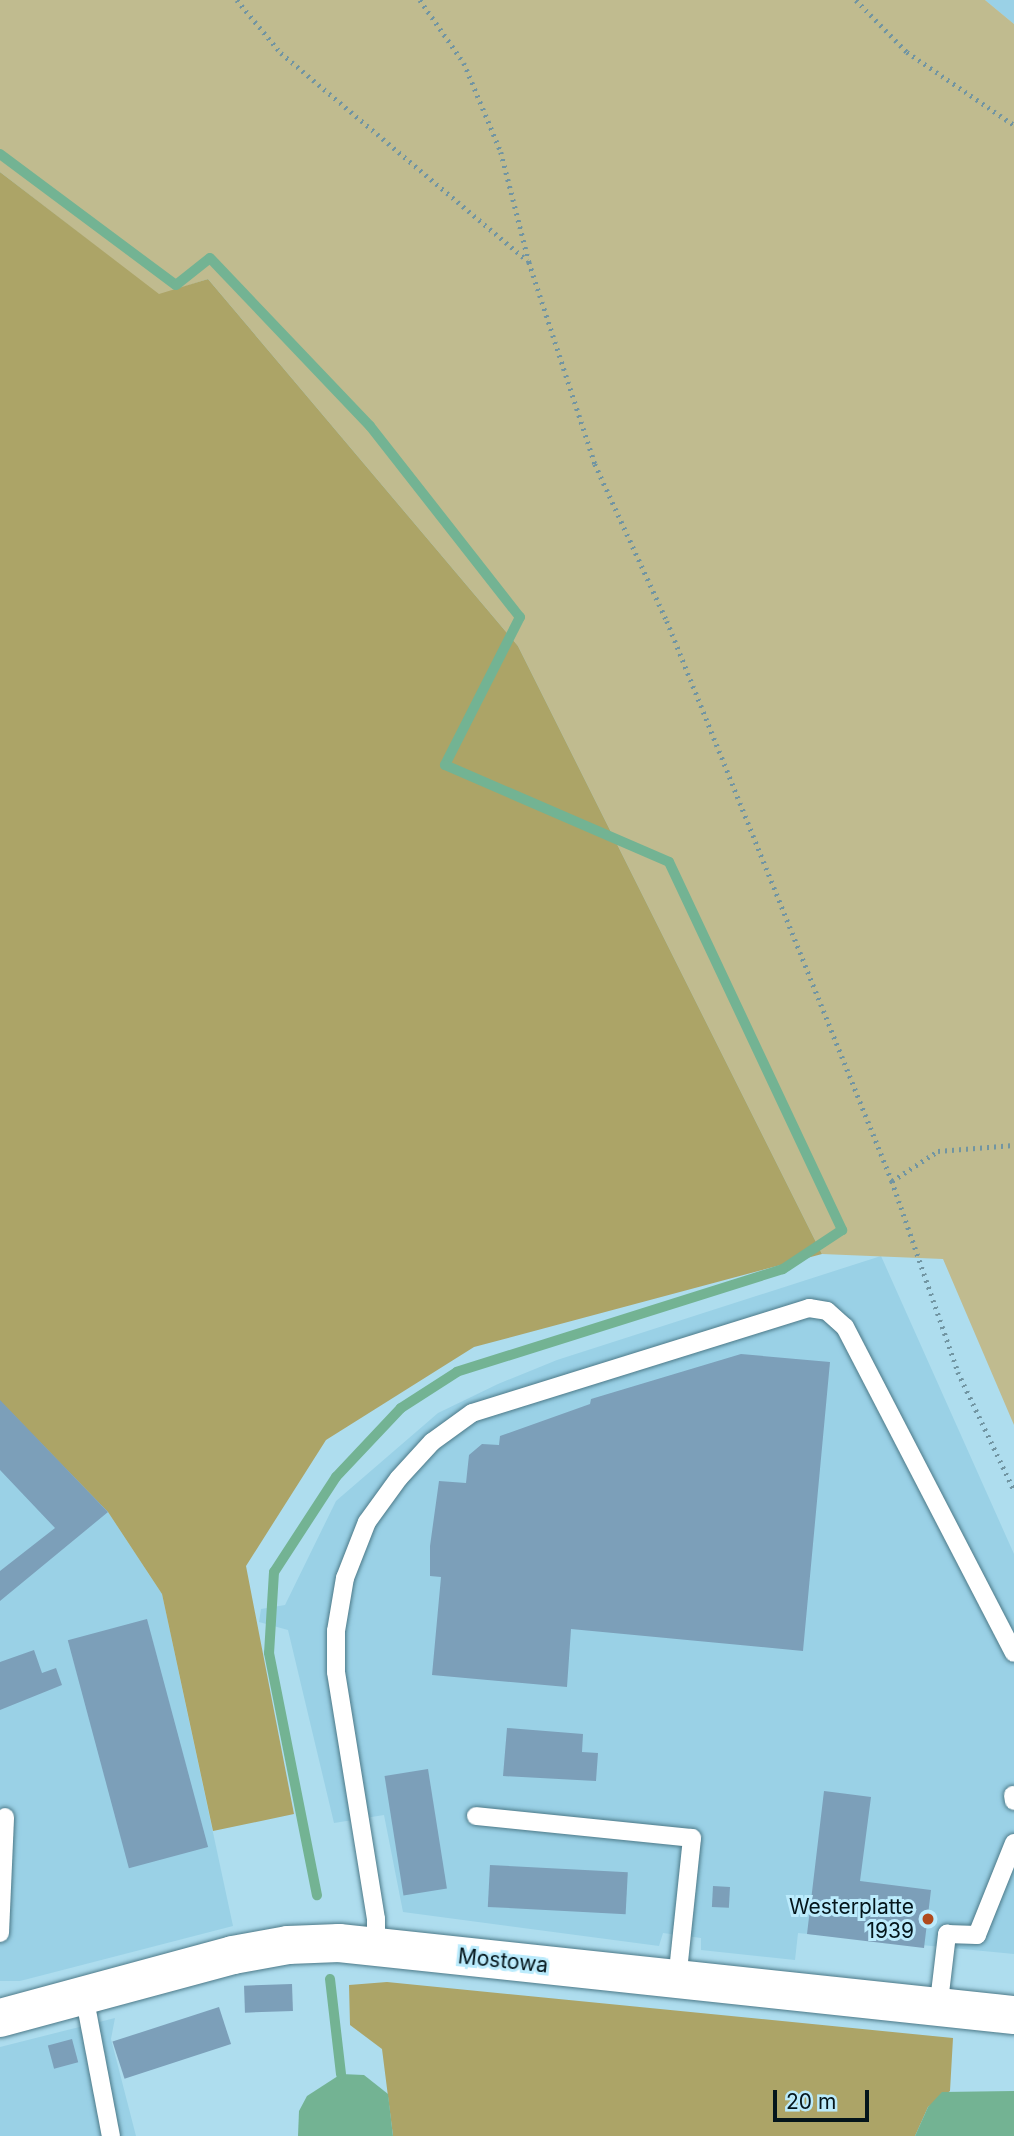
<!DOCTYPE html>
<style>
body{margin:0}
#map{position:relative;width:1014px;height:2136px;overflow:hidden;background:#aeddee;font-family:Inter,sans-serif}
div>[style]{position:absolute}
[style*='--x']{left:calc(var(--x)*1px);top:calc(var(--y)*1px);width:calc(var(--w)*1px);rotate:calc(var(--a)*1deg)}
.built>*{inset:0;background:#9ad1e6}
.green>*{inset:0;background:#c0bb8f}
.forest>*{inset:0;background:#aca467}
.water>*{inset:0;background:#73b393}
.stream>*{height:10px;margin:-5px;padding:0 5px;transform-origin:5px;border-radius:5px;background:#73b393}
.building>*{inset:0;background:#7c9fb9;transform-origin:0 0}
.path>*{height:4.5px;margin-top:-2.25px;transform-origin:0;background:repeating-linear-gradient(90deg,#7195a2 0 2px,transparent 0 7px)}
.roads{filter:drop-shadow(0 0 2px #4c7988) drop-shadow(0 0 2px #4c7988)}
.service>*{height:18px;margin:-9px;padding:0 9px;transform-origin:9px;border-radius:9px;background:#fff}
.tertiary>*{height:38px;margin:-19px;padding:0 19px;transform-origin:19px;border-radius:19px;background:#fff}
.dots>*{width:19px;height:19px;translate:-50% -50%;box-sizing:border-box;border:4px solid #bbebfc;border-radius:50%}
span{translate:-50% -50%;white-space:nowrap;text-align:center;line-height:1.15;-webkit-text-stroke:6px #bbebfc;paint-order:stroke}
.poi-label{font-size:21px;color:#04151b}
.right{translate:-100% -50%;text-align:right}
.street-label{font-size:21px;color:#04151b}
.scale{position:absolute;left:773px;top:2090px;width:96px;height:32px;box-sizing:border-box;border:4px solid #04151b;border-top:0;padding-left:9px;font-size:21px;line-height:24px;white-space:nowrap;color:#04151b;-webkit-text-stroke:5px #bbebfc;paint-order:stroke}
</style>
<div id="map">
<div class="built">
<i style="clip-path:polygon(985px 0,1014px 0,1014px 24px)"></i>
<i style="clip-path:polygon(881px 1256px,1014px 1554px,1014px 1954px,798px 1933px,795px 1960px,701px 1950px,701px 1938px,663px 1933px,659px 1946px,403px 1912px,384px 1815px,334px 1823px,288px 1630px,259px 1622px,261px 1609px,285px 1605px,336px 1501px,438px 1413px,498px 1384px,557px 1360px)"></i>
<i style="clip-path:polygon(0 1401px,108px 1512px,162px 1594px,233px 1926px,20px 1981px,0 1981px)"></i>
<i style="clip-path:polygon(115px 2018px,111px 2039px,136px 2136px,0 2136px,0 2047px)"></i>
</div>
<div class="green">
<i style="clip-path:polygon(0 0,985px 0,1014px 24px,1014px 1425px,943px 1259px,822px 1254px,518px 646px,208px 279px,159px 295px,0 172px)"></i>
</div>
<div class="forest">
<i style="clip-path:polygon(0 172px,159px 294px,208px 279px,518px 646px,822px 1254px,474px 1347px,326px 1440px,246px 1566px,294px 1814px,213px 1831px,162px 1594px,108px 1512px,0 1401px)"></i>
<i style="clip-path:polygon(387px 1982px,953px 2038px,950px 2091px,928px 2107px,915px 2136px,393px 2136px,382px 2049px,350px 2025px,349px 1985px)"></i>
</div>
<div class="water">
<i style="clip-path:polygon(341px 2074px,364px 2075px,388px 2094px,393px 2136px,298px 2136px,299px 2111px,307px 2096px)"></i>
<i style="clip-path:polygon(1014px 2091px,1014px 2136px,915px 2136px,928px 2107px,942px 2092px)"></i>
</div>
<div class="stream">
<i style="--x:0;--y:154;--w:219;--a:36.7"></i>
<i style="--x:176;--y:285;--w:43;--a:-38.5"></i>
<i style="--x:210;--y:258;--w:232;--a:46.4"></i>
<i style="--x:370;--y:426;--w:243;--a:51.9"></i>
<i style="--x:520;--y:617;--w:166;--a:116.9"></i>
<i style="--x:445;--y:765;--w:244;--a:23.4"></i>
<i style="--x:669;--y:862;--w:407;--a:64.8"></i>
<i style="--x:842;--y:1230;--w:71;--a:146.5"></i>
<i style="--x:783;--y:1269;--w:342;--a:162.5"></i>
<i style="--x:457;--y:1372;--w:67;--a:147.3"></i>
<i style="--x:401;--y:1408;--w:95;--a:133.3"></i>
<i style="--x:336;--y:1477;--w:113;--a:123.1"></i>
<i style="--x:274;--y:1572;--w:81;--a:93.5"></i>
<i style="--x:269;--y:1653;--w:247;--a:78.8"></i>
<i style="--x:330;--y:1979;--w:96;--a:83.4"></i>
</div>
<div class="building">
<i style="clip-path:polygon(741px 1354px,830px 1362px,803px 1651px,571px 1629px,567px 1687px,432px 1675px,441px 1577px,430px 1576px,430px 1546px,439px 1481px,466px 1483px,469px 1455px,482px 1444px,499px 1445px,500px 1436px,590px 1404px,591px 1399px)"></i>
<i style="clip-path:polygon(0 1400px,108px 1512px,0 1601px,0 1571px,55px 1528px,0 1470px)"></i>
<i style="left:147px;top:1619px;width:236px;height:82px;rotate:75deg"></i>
<i style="clip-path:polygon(34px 1650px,42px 1673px,56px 1668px,62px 1685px,0 1710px,0 1662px)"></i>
<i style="clip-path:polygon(507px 1728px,583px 1734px,582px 1752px,598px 1753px,596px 1781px,503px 1776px)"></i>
<i style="left:428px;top:1769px;width:121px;height:44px;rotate:81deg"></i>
<i style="clip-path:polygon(824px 1791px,871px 1797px,860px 1881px,931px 1890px,924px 1948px,807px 1934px)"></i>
<i style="left:490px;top:1865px;width:138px;height:42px;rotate:3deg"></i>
<i style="left:713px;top:1886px;width:17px;height:21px;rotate:3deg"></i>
<i style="left:292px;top:1984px;width:27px;height:48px;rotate:88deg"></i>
<i style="left:219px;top:2007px;width:39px;height:112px;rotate:72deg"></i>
<i style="left:72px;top:2039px;width:24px;height:25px;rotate:75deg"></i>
</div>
<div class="path">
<i style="--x:237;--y:0;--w:69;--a:50.3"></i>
<i style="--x:281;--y:53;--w:322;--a:40.1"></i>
<i style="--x:420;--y:0;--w:77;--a:55.1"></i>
<i style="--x:464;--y:63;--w:96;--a:67.4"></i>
<i style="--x:501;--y:152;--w:114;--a:75.7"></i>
<i style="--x:529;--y:262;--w:213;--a:71.9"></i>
<i style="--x:595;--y:464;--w:173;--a:65.4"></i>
<i style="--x:667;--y:621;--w:604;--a:68.11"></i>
<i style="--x:892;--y:1181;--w:202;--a:70.9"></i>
<i style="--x:958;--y:1372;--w:131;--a:64.6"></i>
<i style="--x:856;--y:0;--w:73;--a:45.6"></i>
<i style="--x:907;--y:52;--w:130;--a:34.3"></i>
<i style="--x:892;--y:1181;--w:55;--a:-33.1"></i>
<i style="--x:938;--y:1151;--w:76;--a:-4.5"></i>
</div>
<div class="roads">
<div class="service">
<i style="--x:1013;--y:1795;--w:6;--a:81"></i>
<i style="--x:476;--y:1816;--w:217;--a:5.8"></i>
<i style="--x:692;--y:1838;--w:143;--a:96"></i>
<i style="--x:0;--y:1933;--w:116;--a:-87.5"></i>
<i style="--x:376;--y:1947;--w:28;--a:-90"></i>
<i style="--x:376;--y:1919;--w:250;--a:-99.2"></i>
<i style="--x:336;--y:1672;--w:41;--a:-90"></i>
<i style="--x:336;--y:1631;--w:54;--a:-80.4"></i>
<i style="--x:345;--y:1578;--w:60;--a:-68.6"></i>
<i style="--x:367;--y:1522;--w:54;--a:-54"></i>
<i style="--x:399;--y:1478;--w:49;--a:-47.5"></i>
<i style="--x:432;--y:1442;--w:49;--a:-35.9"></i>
<i style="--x:472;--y:1413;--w:353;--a:-17.3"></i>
<i style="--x:809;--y:1308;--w:18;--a:9"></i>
<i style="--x:827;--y:1311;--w:24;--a:42"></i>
<i style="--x:845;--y:1327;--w:367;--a:62.6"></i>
<i style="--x:84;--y:1995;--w:144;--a:79.2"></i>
<i style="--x:938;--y:2010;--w:77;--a:-83.2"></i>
<i style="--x:947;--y:1934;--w:30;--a:2"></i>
<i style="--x:977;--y:1935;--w:99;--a:-68.1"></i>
</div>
<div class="tertiary">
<i style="--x:0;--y:2018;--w:241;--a:-15.1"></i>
<i style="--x:233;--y:1955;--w:56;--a:-10.3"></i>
<i style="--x:288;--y:1945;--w:51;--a:-2.2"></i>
<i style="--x:339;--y:1943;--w:679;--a:6.09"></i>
</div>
</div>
<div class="dots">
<i style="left:928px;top:1919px;background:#b04a1d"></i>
</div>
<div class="poi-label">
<span class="right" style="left:914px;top:1919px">Westerplatte<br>1939</span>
</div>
<div class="street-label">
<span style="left:503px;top:1961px;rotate:6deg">Mostowa</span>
</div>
<div class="scale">20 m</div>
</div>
